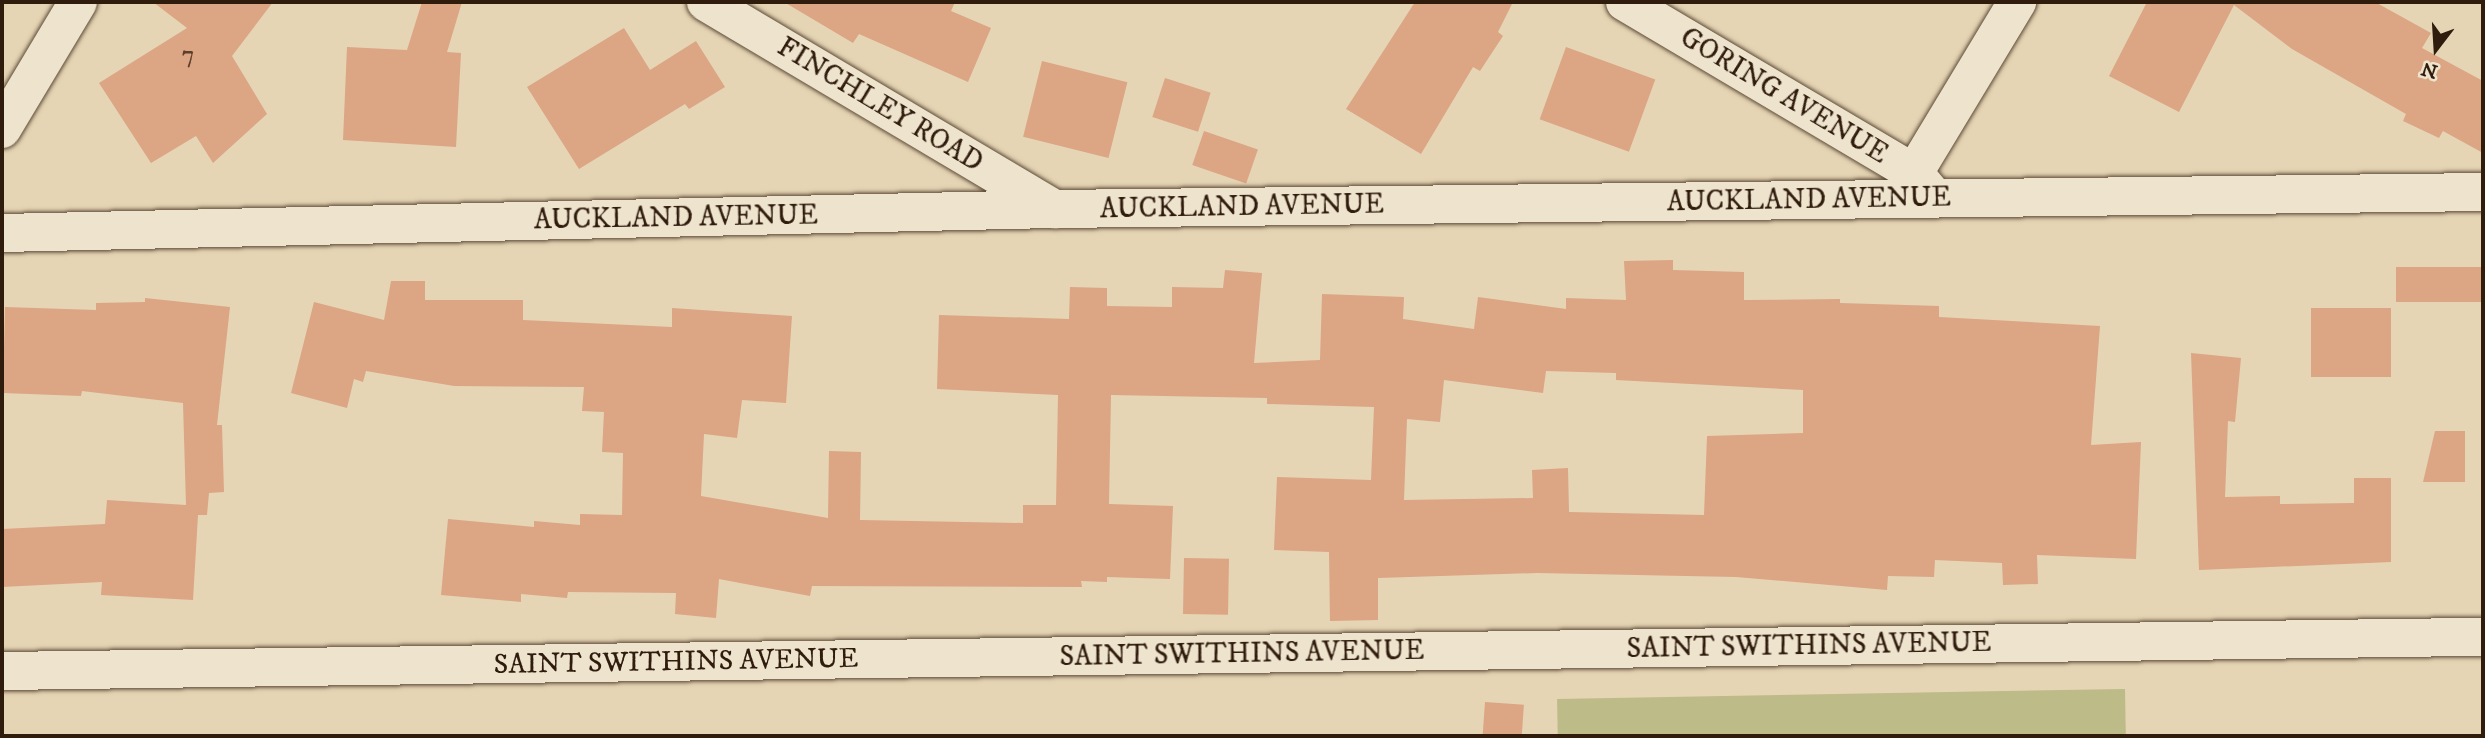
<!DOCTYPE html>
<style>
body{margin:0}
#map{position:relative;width:2485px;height:738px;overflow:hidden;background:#e5d5b4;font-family:"IM FELL DW Pica",serif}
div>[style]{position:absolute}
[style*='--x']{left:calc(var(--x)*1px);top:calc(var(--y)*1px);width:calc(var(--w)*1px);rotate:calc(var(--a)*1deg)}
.green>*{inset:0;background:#bdbb87;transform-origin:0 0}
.building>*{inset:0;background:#dca584;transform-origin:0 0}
.roads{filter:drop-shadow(0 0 2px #5d4a37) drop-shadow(0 0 2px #5d4a37)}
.minor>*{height:38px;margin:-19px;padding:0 19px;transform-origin:19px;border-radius:19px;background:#eee4ce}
span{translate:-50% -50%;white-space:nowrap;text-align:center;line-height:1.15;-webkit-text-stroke:5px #eee4ce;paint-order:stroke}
.number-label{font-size:24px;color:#5b3e2b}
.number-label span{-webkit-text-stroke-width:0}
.street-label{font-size:28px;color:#301c0d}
.frame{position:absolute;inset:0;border:4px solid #301c0d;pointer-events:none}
.north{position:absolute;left:2401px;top:14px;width:70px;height:70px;-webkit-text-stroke:5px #eee4ce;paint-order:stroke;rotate:197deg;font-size:19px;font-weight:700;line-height:28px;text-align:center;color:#301c0d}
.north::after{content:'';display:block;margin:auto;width:24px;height:32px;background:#301c0d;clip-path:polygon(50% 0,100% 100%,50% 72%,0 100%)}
</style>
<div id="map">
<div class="green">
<i style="left:2125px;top:689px;width:47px;height:568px;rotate:89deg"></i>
</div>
<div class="building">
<i style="clip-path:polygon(153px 2px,273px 2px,232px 56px,267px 114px,213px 163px,196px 136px,151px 163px,99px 83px,187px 28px)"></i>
<i style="clip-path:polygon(422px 2px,462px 2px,447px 52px,461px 53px,456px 147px,343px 140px,347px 47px,407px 50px)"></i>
<i style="clip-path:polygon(784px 2px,955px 2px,951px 11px,991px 28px,968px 82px,859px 34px,853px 43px)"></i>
<i style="clip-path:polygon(1415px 2px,1513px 2px,1498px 32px,1503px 36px,1480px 71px,1473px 67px,1421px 154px,1346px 109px)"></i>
<i style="clip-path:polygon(2147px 2px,2375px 2px,2431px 33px,2422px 48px,2483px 81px,2483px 153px,2443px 131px,2439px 138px,2403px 121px,2406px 114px,2292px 49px,2234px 5px,2179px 112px,2109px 76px)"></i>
<i style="clip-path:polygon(624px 28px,650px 70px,696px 41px,725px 87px,689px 109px,685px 104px,579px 169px,527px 87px)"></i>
<i style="left:1566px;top:47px;width:95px;height:77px;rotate:20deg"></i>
<i style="left:1042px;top:61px;width:88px;height:78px;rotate:14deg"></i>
<i style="left:1165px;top:78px;width:48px;height:41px;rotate:18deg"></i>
<i style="left:1204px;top:131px;width:57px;height:36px;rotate:19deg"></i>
<i style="clip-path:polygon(evenodd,1673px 260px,1673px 270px,1744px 272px,1744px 300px,1840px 299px,1840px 303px,1939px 306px,1939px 317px,2100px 326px,2091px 445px,2141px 442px,2136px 559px,2037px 555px,2038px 584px,2003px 585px,2002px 563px,1935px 560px,1934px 577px,1888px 576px,1887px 590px,1736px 577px,1537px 573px,1378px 578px,1378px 620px,1330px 621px,1329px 552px,1274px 550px,1277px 477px,1371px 480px,1374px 407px,1267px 404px,1267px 398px,1111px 395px,1109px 504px,1173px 506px,1170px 579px,1107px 577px,1107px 582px,1081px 581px,1082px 587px,812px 586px,810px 596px,719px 579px,716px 618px,675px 614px,676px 593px,568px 592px,567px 598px,521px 594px,521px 602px,441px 595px,448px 519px,534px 527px,534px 521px,580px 525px,580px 514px,622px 515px,623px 453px,602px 452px,604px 412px,582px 411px,584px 387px,454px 386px,366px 371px,363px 382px,354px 379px,347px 408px,291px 393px,314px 302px,384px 320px,391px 281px,425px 281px,425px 300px,523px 300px,523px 320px,672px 327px,672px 308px,792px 316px,786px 403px,742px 400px,737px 438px,704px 434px,701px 496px,828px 518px,829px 451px,861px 452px,860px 520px,1023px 523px,1023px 505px,1056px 505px,1058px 395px,937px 389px,939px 315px,1069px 319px,1070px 287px,1107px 288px,1107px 306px,1172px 307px,1172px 287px,1223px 288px,1225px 270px,1262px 273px,1254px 363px,1320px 360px,1322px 294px,1404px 297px,1403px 319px,1474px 329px,1478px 297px,1566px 309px,1566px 298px,1626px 300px,1624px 261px,1673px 260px,1546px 371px,1616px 373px,1616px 380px,1803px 390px,1803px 433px,1707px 436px,1704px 515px,1569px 512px,1568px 468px,1532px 470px,1533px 498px,1404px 500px,1407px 419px,1440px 422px,1444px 380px,1543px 393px,1546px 371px)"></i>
<i style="left:2396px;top:267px;width:87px;height:35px"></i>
<i style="clip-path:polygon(145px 298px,230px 307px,217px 425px,222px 425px,224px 492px,209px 493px,207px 515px,198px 515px,193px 600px,101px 595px,102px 582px,2px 587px,2px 529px,105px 524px,107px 500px,186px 505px,183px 403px,82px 391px,81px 396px,3px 393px,5px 307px,96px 310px,96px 303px,145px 302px)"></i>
<i style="left:2311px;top:308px;width:80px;height:69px"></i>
<i style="clip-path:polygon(2191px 353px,2241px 358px,2235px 422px,2228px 421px,2225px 497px,2280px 496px,2280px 504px,2354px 503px,2354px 478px,2391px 478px,2391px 562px,2199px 570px)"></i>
<i style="clip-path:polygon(2435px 431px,2465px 431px,2465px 482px,2423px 482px)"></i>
<i style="left:1184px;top:558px;width:45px;height:56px;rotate:1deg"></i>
<i style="left:1485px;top:702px;width:39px;height:34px;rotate:4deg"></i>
</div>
<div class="roads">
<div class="minor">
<i style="--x:706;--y:2;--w:406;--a:30.7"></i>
<i style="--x:1625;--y:2;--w:336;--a:30.6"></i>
<i style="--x:1914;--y:173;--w:33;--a:50"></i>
<i style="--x:2;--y:129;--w:148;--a:-59.1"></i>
<i style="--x:1914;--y:173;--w:200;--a:-58.9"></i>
<i style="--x:2;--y:233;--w:1053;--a:-1.31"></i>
<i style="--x:1055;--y:209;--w:1428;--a:-0.68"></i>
<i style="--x:2;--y:671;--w:2481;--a:-0.79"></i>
</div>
</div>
<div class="number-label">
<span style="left:188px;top:56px">7</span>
</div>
<div class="street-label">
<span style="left:1784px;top:96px;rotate:31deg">GORING AVENUE</span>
<span style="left:880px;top:105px;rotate:31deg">FINCHLEY ROAD</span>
<span style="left:1809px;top:200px;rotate:-1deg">AUCKLAND AVENUE</span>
<span style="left:1242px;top:207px;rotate:-1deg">AUCKLAND AVENUE</span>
<span style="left:676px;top:218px;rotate:-1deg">AUCKLAND AVENUE</span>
<span style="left:1809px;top:646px;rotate:-1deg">SAINT SWITHINS AVENUE</span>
<span style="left:1242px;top:654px;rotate:-1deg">SAINT SWITHINS AVENUE</span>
<span style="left:676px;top:662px;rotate:-1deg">SAINT SWITHINS AVENUE</span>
</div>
<div class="frame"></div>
<div class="north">N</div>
</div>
